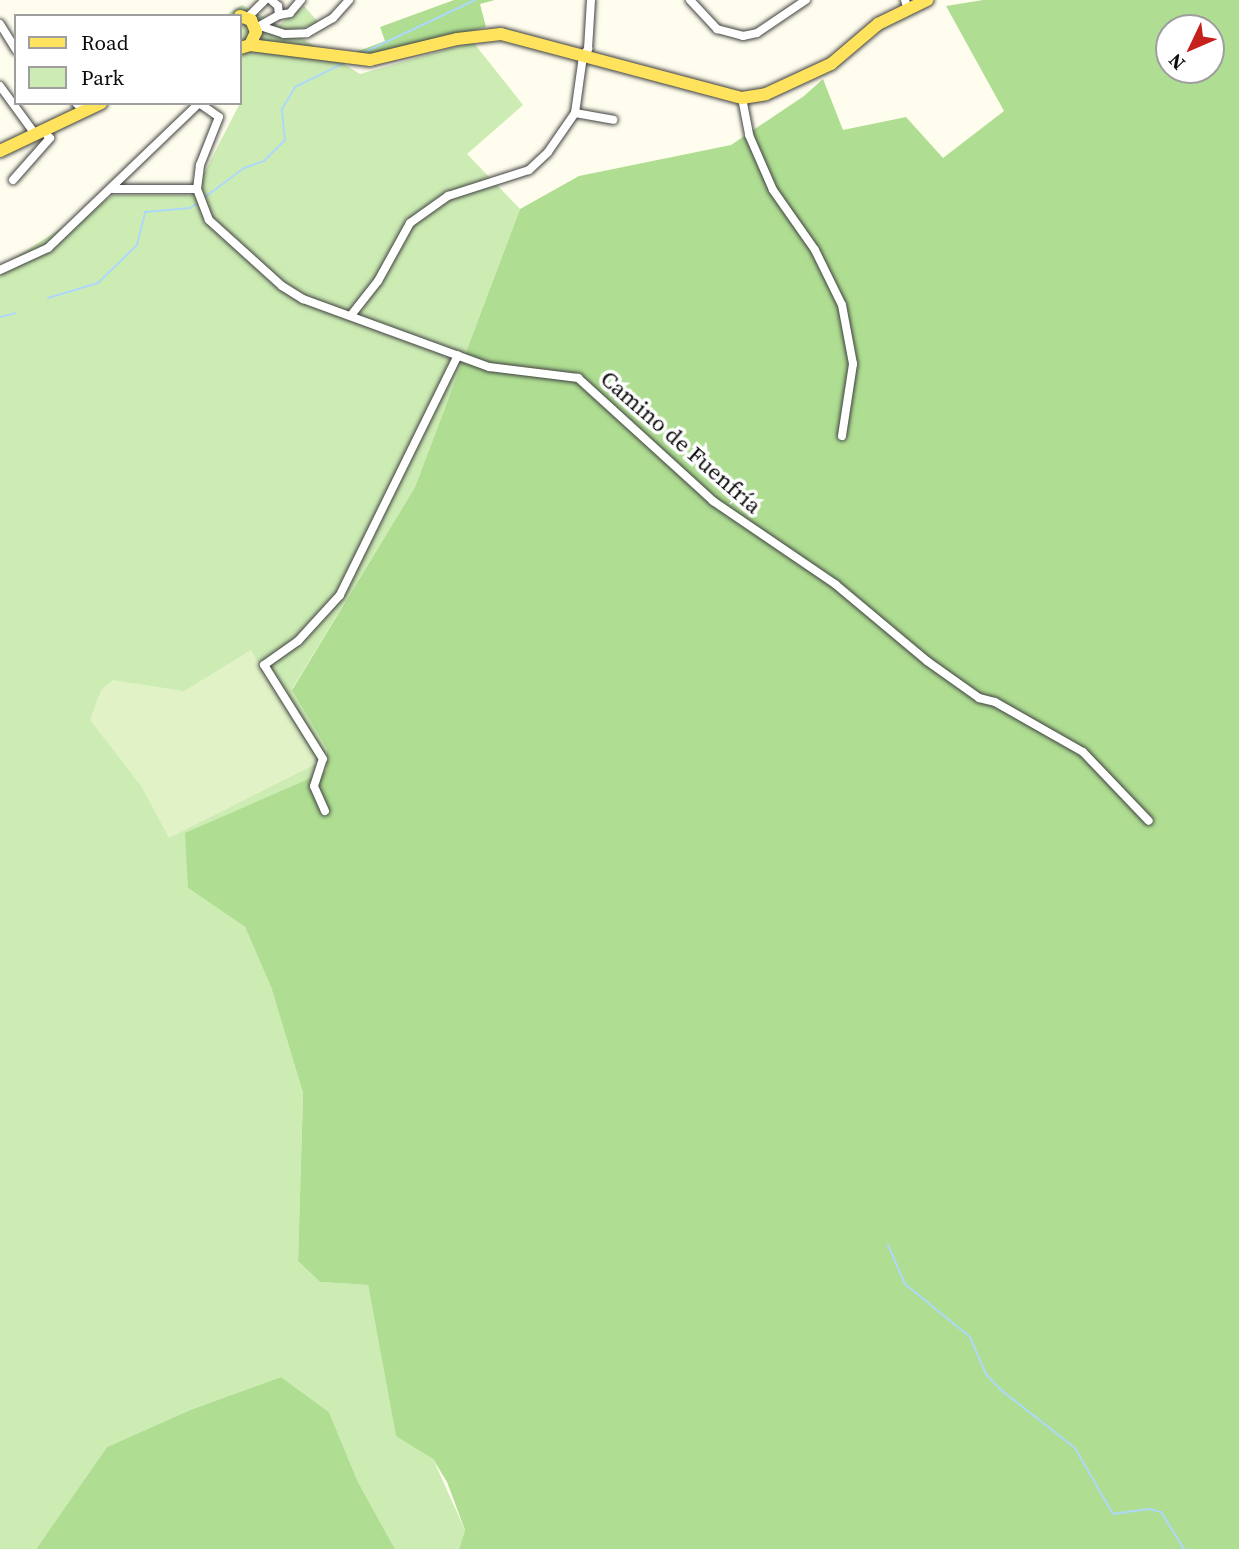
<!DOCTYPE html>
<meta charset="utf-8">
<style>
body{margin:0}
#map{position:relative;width:1239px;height:1549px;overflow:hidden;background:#fffded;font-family:"Source Serif 4",serif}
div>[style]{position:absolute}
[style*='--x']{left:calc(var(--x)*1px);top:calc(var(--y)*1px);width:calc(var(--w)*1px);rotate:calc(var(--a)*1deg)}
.green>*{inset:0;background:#cdecb4}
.forest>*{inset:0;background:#afde92}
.pitch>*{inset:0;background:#e0f2c6}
.stream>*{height:2px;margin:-1px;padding:0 1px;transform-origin:1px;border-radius:1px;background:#aed8fa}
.roads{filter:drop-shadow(0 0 2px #404040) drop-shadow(0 0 2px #404040)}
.street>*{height:8px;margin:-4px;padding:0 4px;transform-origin:4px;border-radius:4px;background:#fff}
.primary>*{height:12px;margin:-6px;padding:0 6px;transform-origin:6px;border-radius:6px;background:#ffe35d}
span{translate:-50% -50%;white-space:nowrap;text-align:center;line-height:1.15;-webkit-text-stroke:7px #fff;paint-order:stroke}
.street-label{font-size:23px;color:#0d0d0d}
.legend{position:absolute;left:14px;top:14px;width:228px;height:91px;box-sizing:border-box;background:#fff;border:2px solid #9e9e9e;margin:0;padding:9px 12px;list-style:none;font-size:21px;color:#0d0d0d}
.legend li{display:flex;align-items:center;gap:14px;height:35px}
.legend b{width:35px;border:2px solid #9e9e9e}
.north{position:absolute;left:1155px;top:14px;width:70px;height:70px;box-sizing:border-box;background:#fff;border:2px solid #9e9e9e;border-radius:50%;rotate:226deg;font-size:19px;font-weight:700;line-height:28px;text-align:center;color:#0d0d0d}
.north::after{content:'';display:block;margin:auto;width:24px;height:32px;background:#c6201c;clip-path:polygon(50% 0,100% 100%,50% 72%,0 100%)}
</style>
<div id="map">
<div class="green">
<i style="clip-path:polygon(242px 5px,279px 25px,304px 6px,319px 23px,290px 31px,360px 74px,473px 42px,523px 105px,467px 154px,520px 209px,415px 487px,292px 689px,327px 749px,327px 771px,188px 888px,245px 927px,271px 987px,303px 1093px,298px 1261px,320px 1282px,368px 1285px,396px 1435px,433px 1459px,465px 1530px,459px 1549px,395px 1549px,358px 1482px,329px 1412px,281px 1377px,190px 1410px,107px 1447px,36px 1549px,0 1549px,0 267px,114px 195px,193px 195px,240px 103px,240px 16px,224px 16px)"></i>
</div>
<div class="forest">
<i style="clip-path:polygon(454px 0,495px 0,480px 4px,486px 27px,377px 56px,353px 53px,385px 41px,380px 27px)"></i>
<i style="clip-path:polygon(evenodd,983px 0,1239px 0,1239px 1549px,459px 1549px,465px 1530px,447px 1482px,433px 1459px,396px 1436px,368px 1285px,320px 1282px,298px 1261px,303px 1093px,271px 987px,245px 927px,188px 888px,185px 833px,327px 771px,327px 749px,292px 690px,415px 487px,520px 209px,579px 176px,731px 145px,804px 96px,823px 79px,843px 130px,906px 117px,943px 158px,1004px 111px,946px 6px,983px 0,1169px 28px,1211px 28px,1211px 70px,1169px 70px,1169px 28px)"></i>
<i style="clip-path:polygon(281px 1377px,329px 1412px,358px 1482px,395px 1549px,36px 1549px,107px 1447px,190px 1410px)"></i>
</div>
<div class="pitch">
<i style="clip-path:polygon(251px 650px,318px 763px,169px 838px,141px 786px,90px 720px,101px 690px,113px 680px,184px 691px)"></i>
</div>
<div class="stream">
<i style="--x:363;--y:53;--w:124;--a:-25.3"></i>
<i style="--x:205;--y:197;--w:49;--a:-36.6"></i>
<i style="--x:244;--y:168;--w:21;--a:-19"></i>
<i style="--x:264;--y:161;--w:30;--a:-45"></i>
<i style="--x:285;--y:140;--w:31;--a:-96"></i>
<i style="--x:282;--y:109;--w:26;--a:-59"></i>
<i style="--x:295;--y:87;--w:55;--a:-26.1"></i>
<i style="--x:48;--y:298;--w:52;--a:-16.7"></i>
<i style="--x:98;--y:283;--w:54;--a:-44.3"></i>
<i style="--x:137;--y:245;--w:34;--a:-76"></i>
<i style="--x:145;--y:212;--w:45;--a:-5.1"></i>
<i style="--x:190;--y:208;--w:9;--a:-32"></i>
<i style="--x:0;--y:317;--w:16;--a:-14"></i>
<i style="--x:888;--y:1245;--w:43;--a:66.4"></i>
<i style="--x:905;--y:1284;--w:84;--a:39.2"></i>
<i style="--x:970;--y:1337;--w:40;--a:66.6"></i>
<i style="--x:986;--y:1374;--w:22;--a:47"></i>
<i style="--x:1001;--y:1390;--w:94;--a:38.1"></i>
<i style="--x:1075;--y:1448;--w:76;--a:60.1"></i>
<i style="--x:1113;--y:1514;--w:36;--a:-8"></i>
<i style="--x:1149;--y:1509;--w:12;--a:14"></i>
<i style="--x:1161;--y:1512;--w:44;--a:58.1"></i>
</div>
<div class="roads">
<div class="street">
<i style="--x:690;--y:0;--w:40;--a:47"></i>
<i style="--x:717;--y:29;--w:27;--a:15"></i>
<i style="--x:743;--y:36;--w:14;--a:-12"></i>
<i style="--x:757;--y:33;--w:59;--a:-34"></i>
<i style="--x:905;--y:0;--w:7;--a:74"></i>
<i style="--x:279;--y:15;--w:11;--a:-10"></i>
<i style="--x:290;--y:13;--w:17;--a:-50"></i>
<i style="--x:247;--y:18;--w:25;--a:-45"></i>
<i style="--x:0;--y:24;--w:31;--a:58"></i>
<i style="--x:261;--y:25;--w:21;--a:-29"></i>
<i style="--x:279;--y:15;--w:9;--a:-96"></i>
<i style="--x:278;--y:6;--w:9;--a:-139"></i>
<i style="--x:260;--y:26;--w:25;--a:18"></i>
<i style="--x:284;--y:34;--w:23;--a:-2"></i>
<i style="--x:307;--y:33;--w:30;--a:-30"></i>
<i style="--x:333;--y:18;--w:24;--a:-48"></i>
<i style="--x:0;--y:86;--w:59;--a:53.9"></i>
<i style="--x:742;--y:98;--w:38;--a:79"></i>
<i style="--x:749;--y:135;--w:60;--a:66.4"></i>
<i style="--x:773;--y:190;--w:73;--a:55"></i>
<i style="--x:815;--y:250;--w:61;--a:63.9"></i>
<i style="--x:842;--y:305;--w:60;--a:79.4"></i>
<i style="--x:853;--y:364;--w:73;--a:98.7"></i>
<i style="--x:76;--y:103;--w:11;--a:45"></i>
<i style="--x:575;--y:113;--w:39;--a:10"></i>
<i style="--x:13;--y:180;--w:56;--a:-48.6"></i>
<i style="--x:50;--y:138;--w:10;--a:-135"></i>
<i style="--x:113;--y:189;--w:84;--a:0"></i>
<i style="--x:0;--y:270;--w:53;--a:-24.6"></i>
<i style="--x:48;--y:248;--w:209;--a:-43.8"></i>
<i style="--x:199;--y:103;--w:24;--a:35"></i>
<i style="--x:219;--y:117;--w:52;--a:111.6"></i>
<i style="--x:200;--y:165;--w:24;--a:97"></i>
<i style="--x:197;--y:189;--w:33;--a:69"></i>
<i style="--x:209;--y:220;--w:98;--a:42.1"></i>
<i style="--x:282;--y:286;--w:25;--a:32"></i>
<i style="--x:303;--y:299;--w:198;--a:20.1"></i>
<i style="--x:489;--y:367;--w:90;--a:7"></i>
<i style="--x:578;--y:378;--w:183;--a:42.3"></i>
<i style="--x:713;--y:501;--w:148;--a:34.2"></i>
<i style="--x:835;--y:584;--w:120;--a:39.9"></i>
<i style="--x:927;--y:661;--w:64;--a:35.4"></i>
<i style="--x:979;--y:698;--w:16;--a:14"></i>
<i style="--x:995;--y:702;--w:101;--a:29.6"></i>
<i style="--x:1083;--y:752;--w:95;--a:46.3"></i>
<i style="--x:352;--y:314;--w:42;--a:-51.8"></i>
<i style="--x:378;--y:281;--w:66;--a:-61.1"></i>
<i style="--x:410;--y:223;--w:47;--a:-35.4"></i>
<i style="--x:448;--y:196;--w:85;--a:-17.8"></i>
<i style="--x:529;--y:170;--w:26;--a:-43"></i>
<i style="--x:548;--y:152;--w:47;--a:-55.3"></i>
<i style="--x:575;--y:113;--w:58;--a:-82"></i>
<i style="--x:583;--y:56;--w:9;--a:-54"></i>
<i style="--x:588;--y:49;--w:49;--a:-86.5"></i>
<i style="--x:325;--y:811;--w:27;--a:-114"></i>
<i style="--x:314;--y:786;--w:28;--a:-72"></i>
<i style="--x:323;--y:759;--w:111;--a:-122.1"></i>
<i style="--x:264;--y:665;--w:42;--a:-35.2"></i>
<i style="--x:298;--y:641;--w:62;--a:-47.6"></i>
<i style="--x:340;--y:595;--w:267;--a:-63.8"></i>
</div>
<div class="primary">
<i style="--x:240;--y:16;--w:12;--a:20"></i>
<i style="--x:251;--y:20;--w:13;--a:67"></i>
<i style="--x:256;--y:32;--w:14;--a:115"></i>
<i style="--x:250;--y:45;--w:10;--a:163"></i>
<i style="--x:250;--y:45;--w:121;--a:7.1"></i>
<i style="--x:370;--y:60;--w:89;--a:-13.6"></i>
<i style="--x:457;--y:39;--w:44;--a:-6.5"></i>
<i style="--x:501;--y:34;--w:249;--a:14.9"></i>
<i style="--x:742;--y:98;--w:24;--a:-9"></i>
<i style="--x:766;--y:94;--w:72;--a:-24.8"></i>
<i style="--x:831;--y:64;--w:62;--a:-40.4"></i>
<i style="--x:878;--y:24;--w:55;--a:-26.1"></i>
<i style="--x:0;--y:151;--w:112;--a:-25.4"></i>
</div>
</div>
<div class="street-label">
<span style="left:681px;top:442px;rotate:41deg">Camino de Fuenfría</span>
</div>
<ul class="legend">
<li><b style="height:9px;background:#ffe35d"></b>Road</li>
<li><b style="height:19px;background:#cdecb4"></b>Park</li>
</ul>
<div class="north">N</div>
</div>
